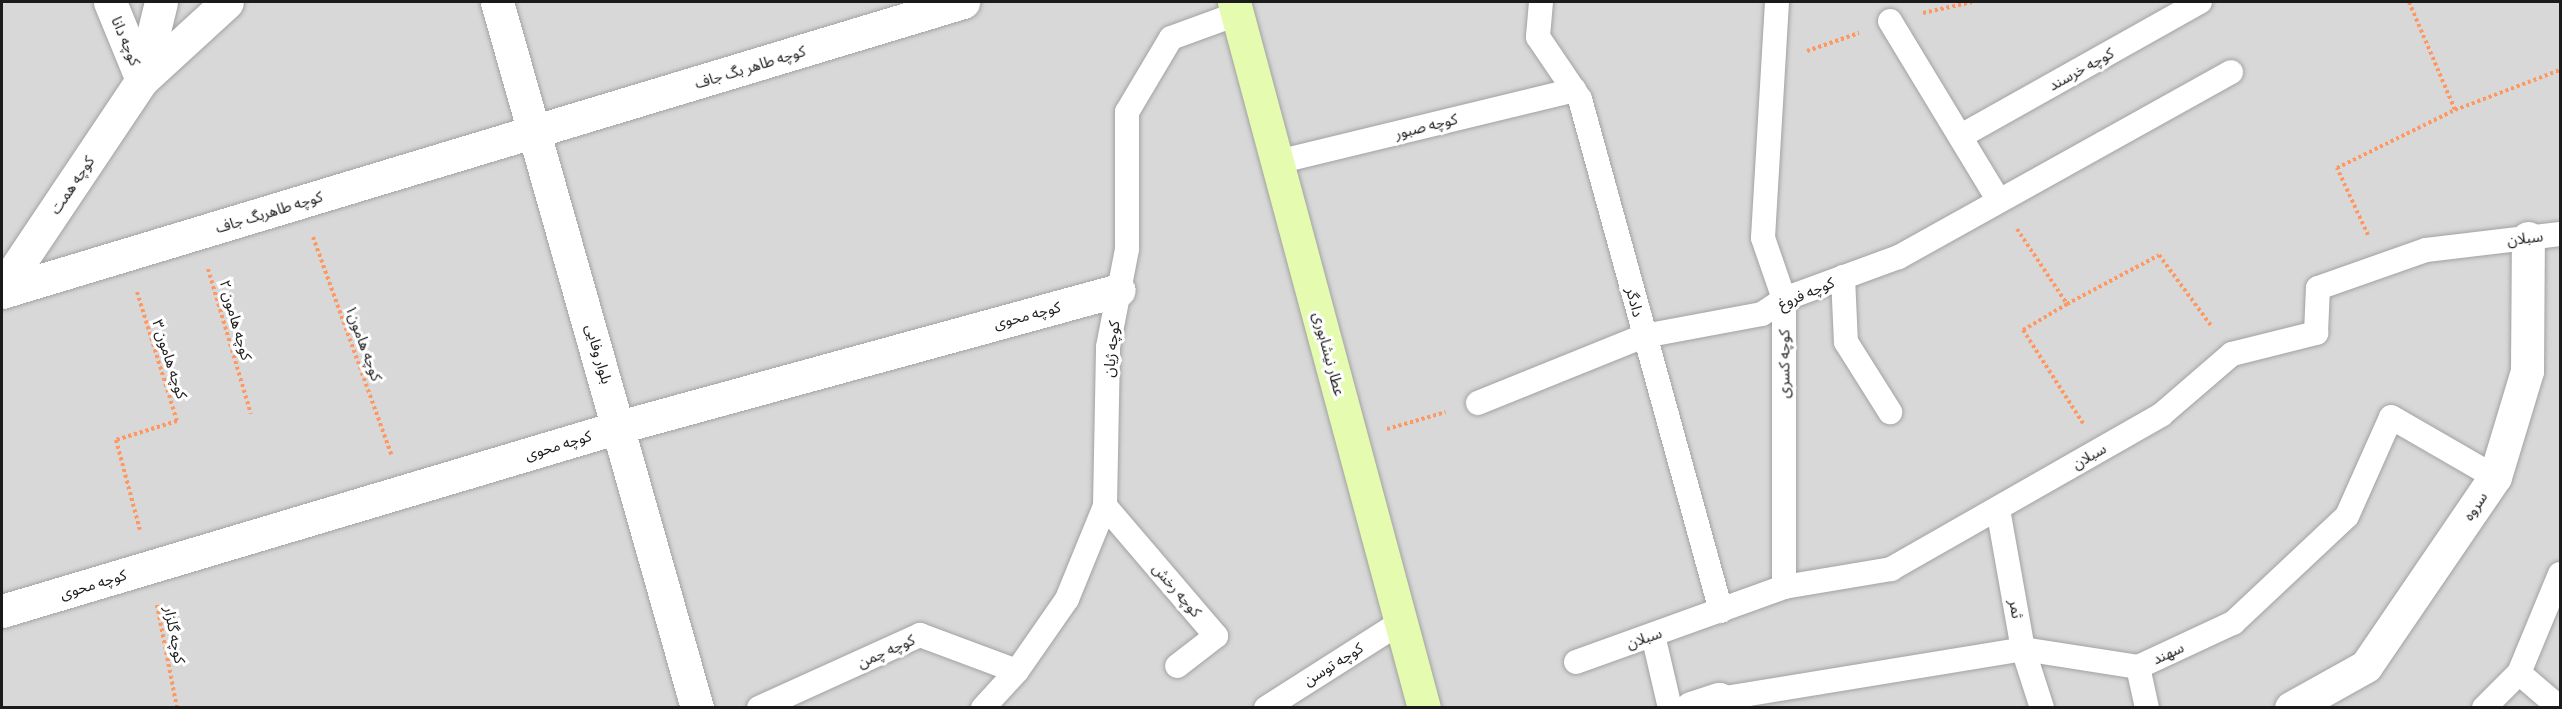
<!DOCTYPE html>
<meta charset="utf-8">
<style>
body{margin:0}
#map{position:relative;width:2562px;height:709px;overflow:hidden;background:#edece0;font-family:"PT Sans Narrow","Noto Sans Arabic",sans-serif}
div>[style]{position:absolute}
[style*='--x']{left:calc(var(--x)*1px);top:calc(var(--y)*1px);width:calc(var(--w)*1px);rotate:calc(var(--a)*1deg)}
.residential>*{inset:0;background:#d9d8d8;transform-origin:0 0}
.path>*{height:4px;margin-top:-2px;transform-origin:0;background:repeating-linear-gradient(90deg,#fe9860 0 3px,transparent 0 6px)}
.roads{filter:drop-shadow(0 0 2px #a2a2a2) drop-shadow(0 0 2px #a2a2a2)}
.lane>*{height:24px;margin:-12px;padding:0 12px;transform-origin:12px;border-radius:12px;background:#fff}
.street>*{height:33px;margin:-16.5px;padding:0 16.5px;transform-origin:16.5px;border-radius:16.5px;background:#fff}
.secondary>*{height:33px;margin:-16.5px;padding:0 16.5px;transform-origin:16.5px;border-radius:16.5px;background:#e4fbb0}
span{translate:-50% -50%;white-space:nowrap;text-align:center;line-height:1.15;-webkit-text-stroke:6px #fff;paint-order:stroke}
.street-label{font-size:15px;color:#1b1b1b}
.frame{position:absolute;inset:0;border:3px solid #1b1b1b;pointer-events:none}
</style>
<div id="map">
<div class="residential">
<i style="left:2px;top:2px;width:2558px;height:705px"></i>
</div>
<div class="path">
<i style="--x:2409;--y:2;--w:117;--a:66.9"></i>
<i style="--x:1923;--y:13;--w:50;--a:-12.7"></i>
<i style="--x:1807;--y:51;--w:55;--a:-19.1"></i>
<i style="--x:2017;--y:229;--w:90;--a:56.3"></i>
<i style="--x:2067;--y:304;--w:104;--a:-28"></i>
<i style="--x:2159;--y:255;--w:89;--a:53.6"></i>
<i style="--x:2368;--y:235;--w:74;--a:-114.8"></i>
<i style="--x:2337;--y:168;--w:131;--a:-26.2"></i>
<i style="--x:2455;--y:110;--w:112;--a:-20.9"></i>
<i style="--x:313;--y:237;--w:233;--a:70.2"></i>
<i style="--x:208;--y:269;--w:151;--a:73.5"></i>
<i style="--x:137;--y:292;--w:135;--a:72.8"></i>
<i style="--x:177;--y:421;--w:64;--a:162.7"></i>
<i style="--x:116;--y:440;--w:93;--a:75.1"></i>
<i style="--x:2067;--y:304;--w:51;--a:149.4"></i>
<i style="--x:2023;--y:330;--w:111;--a:57.2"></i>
<i style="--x:1387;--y:429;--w:61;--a:-16.1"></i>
<i style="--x:157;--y:605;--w:105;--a:79"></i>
</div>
<div class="roads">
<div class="lane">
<i style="--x:1541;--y:2;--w:35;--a:95"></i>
<i style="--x:1538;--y:37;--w:75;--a:55.9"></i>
<i style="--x:1580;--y:99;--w:531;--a:74.6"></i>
<i style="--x:1777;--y:2;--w:236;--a:93.4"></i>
<i style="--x:1763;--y:238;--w:65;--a:71"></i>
<i style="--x:1784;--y:299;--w:288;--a:90"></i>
<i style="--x:1890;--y:21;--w:210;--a:58.8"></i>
<i style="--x:1961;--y:136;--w:274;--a:-29.3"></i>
<i style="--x:1277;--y:162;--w:306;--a:-13.6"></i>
<i style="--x:1843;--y:277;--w:65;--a:87.4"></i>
<i style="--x:1846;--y:342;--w:83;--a:57.8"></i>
<i style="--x:1478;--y:403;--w:179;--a:-22"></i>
<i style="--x:1644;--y:336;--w:120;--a:-10.6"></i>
<i style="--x:1762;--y:314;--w:27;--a:-34"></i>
<i style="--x:1784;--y:299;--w:122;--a:-20.1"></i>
<i style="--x:1899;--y:257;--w:380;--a:-29.1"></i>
<i style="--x:1105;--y:506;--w:171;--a:49.5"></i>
<i style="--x:1216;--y:636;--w:49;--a:142.4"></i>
<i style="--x:1998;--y:509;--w:142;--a:79.9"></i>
<i style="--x:2023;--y:649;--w:62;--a:72.1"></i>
<i style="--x:1653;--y:635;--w:75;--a:76.9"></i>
<i style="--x:1576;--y:662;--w:221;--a:-19.8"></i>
<i style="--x:1784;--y:587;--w:109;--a:-9.5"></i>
<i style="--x:1891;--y:569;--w:311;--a:-29.7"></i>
<i style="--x:2161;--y:415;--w:94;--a:-40.7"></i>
<i style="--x:2232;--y:354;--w:87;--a:-14"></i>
<i style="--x:2316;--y:333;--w:45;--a:-87.5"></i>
<i style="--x:2318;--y:288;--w:114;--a:-19.4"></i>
<i style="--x:2426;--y:250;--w:135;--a:-6.8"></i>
<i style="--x:2138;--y:667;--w:42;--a:77.6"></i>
<i style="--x:2519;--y:673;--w:54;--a:40.5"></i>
<i style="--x:1719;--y:699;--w:308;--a:-9.3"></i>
<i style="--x:2023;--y:649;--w:116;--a:8.9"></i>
<i style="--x:2138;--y:667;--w:105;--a:-24.9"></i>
<i style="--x:2233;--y:623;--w:156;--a:-43.2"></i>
<i style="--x:2347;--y:516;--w:108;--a:-66"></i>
<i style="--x:2391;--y:417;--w:120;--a:30"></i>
<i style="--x:759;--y:708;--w:177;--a:-24.4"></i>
<i style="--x:920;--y:635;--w:103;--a:20.4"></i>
<i style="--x:983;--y:708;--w:50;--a:-47.4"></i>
<i style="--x:1017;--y:671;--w:88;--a:-55.2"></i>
<i style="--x:1067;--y:599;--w:100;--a:-67.8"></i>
<i style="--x:1105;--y:506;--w:159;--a:-88.9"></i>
<i style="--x:1108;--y:347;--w:100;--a:-79"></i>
<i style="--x:1127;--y:249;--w:137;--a:-90"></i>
<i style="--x:1127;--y:112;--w:86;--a:-59.3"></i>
<i style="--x:1171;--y:38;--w:70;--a:-20"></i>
<i style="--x:1266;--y:708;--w:160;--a:-32.5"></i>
<i style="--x:2484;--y:708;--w:49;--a:-45"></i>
<i style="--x:2519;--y:673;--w:107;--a:-67.5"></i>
</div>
<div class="street">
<i style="--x:110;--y:2;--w:84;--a:67.7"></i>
<i style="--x:497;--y:2;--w:734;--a:74.18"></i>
<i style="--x:142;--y:80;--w:80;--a:-76.3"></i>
<i style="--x:2;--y:289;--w:252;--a:-56.2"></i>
<i style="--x:142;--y:80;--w:115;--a:-42.5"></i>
<i style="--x:2;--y:292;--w:1004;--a:-16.79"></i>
<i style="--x:2;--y:611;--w:644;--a:-16.61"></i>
<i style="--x:619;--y:427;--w:518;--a:-15.32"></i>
<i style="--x:1691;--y:708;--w:29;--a:-18"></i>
<i style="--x:1719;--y:699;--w:18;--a:29"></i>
<i style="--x:2291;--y:708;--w:86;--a:-29.2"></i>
<i style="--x:2366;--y:666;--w:229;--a:-55.7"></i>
<i style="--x:2495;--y:477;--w:111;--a:-73.2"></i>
<i style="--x:2527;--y:371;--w:133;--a:-89.6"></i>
</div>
<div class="secondary">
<i style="--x:1234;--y:2;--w:731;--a:74.94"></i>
</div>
</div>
<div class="street-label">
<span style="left:126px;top:41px;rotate:67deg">کوچه دانا</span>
<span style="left:750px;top:67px;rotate:-17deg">کوچه طاهر بگ جاف</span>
<span style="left:2081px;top:69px;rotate:-29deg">کوچه خرسند</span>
<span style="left:1426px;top:126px;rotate:-14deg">کوچه صبور</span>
<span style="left:72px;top:185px;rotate:-56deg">کوچه همت</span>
<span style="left:269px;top:212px;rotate:-17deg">کوچه طاهربگ جاف</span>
<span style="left:2525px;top:238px;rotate:-7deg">سبلان</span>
<span style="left:1806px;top:293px;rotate:-23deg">کوچه فروغ</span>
<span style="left:1635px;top:302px;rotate:75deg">دادگر</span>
<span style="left:1027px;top:315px;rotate:-15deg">کوچه محوی</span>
<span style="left:236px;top:320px;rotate:74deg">کوچه هامون ۲</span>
<span style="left:364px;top:343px;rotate:70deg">کوچه هامون۱</span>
<span style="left:1111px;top:349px;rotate:-84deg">کوچه ژیان</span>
<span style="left:599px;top:354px;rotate:74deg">بلوار وفایی</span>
<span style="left:1329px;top:354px;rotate:75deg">عطار نیشابوری</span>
<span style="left:170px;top:359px;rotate:72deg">کوچه هامون ۳</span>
<span style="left:1784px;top:364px;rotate:-90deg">کوچه کسری</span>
<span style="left:558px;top:445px;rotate:-17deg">کوچه محوی</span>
<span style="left:2089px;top:456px;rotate:-30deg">سبلان</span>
<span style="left:2475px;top:506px;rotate:-56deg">سروه</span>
<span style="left:93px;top:584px;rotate:-17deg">کوچه محوی</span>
<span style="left:1177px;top:590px;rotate:49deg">کوچه رخش</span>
<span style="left:2016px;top:609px;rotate:80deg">ثمر</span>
<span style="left:175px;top:635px;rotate:79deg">کوچه گلزار</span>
<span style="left:1644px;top:638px;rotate:-19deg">سبلان</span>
<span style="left:886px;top:651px;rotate:-24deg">کوچه چمن</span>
<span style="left:2168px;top:653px;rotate:-25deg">سهند</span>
<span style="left:1333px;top:664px;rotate:-32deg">کوچه توسن</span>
</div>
<div class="frame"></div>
</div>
